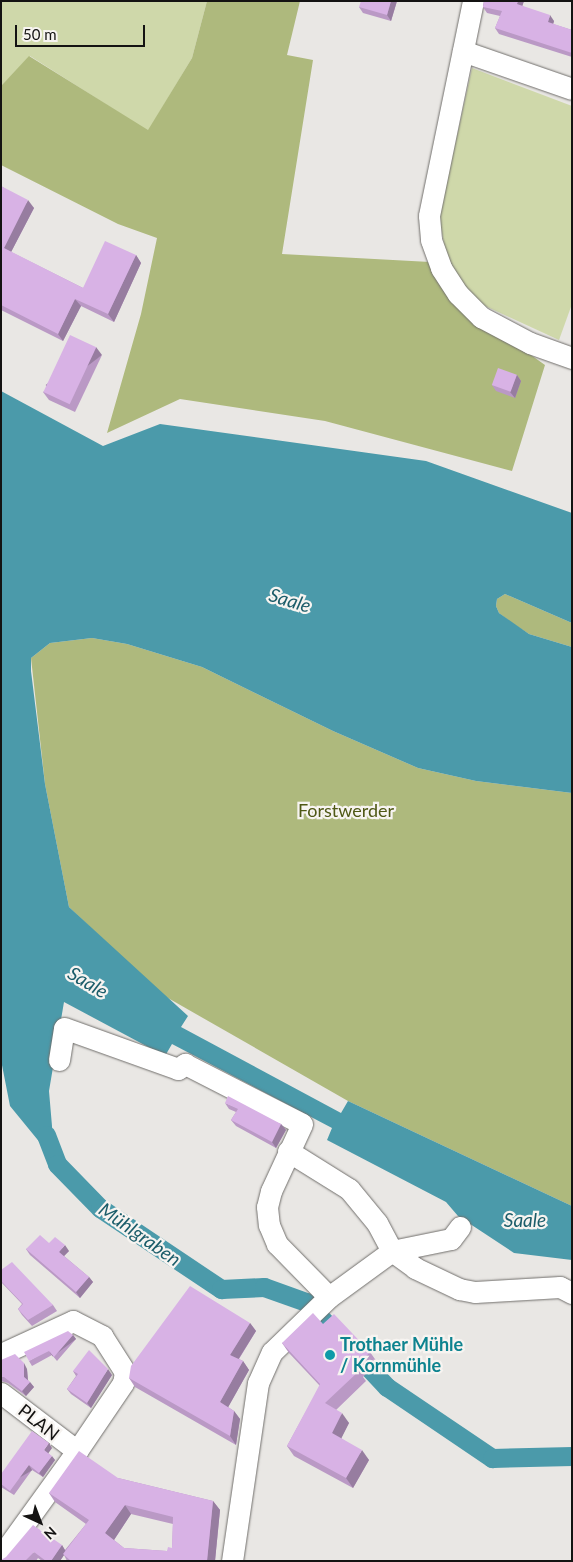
<!DOCTYPE html>
<meta charset="utf-8">
<style>
body{margin:0}
#map{position:relative;width:573px;height:1562px;overflow:hidden;background:#e9e7e4;font-family:Lato,sans-serif}
div>[style]{position:absolute}
[style*='--x']{left:calc(var(--x)*1px);top:calc(var(--y)*1px);width:calc(var(--w)*1px);rotate:calc(var(--a)*1deg)}
.green>*{inset:0;background:#cfd8aa}
.forest>*{inset:0;background:#aeb97d}
.water>*{inset:0;background:#4b9aaa}
.canal>*{height:19px;margin:-9.5px;padding:0 9.5px;transform-origin:9.5px;border-radius:9.5px;background:#4b9aaa}
.roads{filter:drop-shadow(0 0 1px #716f6c) drop-shadow(0 0 1px #716f6c)}
.minor>*{height:21px;margin:-10.5px;padding:0 10.5px;transform-origin:10.5px;border-radius:10.5px;background:#fff}
.wall>*{inset:0;background:#ba99c5}
.shaded-wall>*{inset:0;background:#977da0;transform-origin:0 0}
.building>*{inset:0;background:#d8b2e5;transform-origin:0 0}
.dots>*{width:14px;height:14px;translate:-50% -50%;box-sizing:border-box;border:2px solid #f7f4f1;border-radius:50%}
span{translate:-50% -50%;white-space:nowrap;text-align:center;line-height:1.15;-webkit-text-stroke:4.5px #f7f4f1;paint-order:stroke}
.park-label{font-size:18px;color:#4f5815}
.culture-label{font-size:18px;color:#0d838f;font-weight:700}
.left{translate:0 -50%;text-align:left}
.street-label{font-size:18px;color:#141312}
.water-label{font-size:19px;color:#1c5d6a;font-style:italic}
.frame{position:absolute;inset:0;border:2px solid #141312;pointer-events:none}
.north{position:absolute;left:15px;top:1497px;width:50px;height:50px;-webkit-text-stroke:4px #f7f4f1;paint-order:stroke;rotate:137deg;font-size:14px;font-weight:700;line-height:20px;text-align:center;color:#141312}
.north::after{content:'';display:block;margin:auto;width:18px;height:22px;background:#141312;clip-path:polygon(50% 0,100% 100%,50% 72%,0 100%)}
.scale{position:absolute;left:15px;top:25px;width:130px;height:22px;box-sizing:border-box;border:2px solid #141312;border-top:0;padding-left:6px;font-size:15px;line-height:18px;white-space:nowrap;color:#141312;-webkit-text-stroke:4px #f7f4f1;paint-order:stroke}
</style>
<div id="map">
<div class="green">
<i style="clip-path:polygon(1px 1px,207px 1px,192px 58px,148px 131px,30px 56px,1px 86px)"></i>
<i style="clip-path:polygon(472px 68px,572px 106px,572px 304px,559px 340px,470px 299px,449px 270px,439px 217px)"></i>
</div>
<div class="forest">
<i style="clip-path:polygon(207px 1px,300px 1px,287px 55px,313px 60px,282px 254px,430px 262px,453px 300px,545px 365px,512px 471px,325px 421px,180px 399px,107px 433px,141px 314px,157px 238px,118px 224px,1px 165px,1px 86px,29px 56px,148px 130px,192px 58px)"></i>
<i style="clip-path:polygon(505px 594px,572px 623px,572px 647px,529px 634px,512px 623px,499px 613px,496px 606px,497px 599px)"></i>
<i style="clip-path:polygon(92px 638px,127px 644px,202px 667px,333px 731px,418px 768px,476px 781px,572px 793px,572px 1206px,348px 1101px,161px 994px,69px 907px,45px 784px,31px 658px,50px 643px)"></i>
</div>
<div class="water">
<i style="clip-path:polygon(1px 391px,103px 446px,160px 424px,426px 461px,572px 513px,572px 623px,505px 594px,497px 599px,496px 606px,499px 613px,529px 634px,572px 647px,572px 793px,476px 781px,418px 768px,333px 731px,202px 667px,127px 644px,92px 638px,50px 643px,31px 658px,31px 671px,45px 784px,69px 907px,188px 1016px,181px 1027px,341px 1113px,348px 1101px,572px 1206px,572px 1260px,514px 1253px,458px 1216px,446px 1202px,327px 1140px,332px 1128px,172px 1044px,165px 1056px,64px 1002px,49px 1091px,55px 1161px,10px 1106px,1px 1060px)"></i>
</div>
<div class="canal">
<i style="--x:46;--y:1135;--w:31;--a:69"></i>
<i style="--x:57;--y:1164;--w:62;--a:45.7"></i>
<i style="--x:100;--y:1208;--w:146;--a:33.8"></i>
<i style="--x:221;--y:1289;--w:43;--a:-2.7"></i>
<i style="--x:264;--y:1287;--w:45;--a:19.7"></i>
<i style="--x:306;--y:1302;--w:40;--a:47"></i>
<i style="--x:370;--y:1369;--w:25;--a:47"></i>
<i style="--x:387;--y:1387;--w:127;--a:34.1"></i>
<i style="--x:492;--y:1458;--w:80;--a:-1.4"></i>
</div>
<div class="roads">
<div class="minor">
<i style="--x:473;--y:1;--w:219;--a:101.6"></i>
<i style="--x:429;--y:216;--w:24;--a:85"></i>
<i style="--x:431;--y:240;--w:30;--a:70"></i>
<i style="--x:441;--y:268;--w:31;--a:57"></i>
<i style="--x:458;--y:294;--w:33;--a:45"></i>
<i style="--x:481;--y:317;--w:55;--a:28"></i>
<i style="--x:530;--y:343;--w:45;--a:19.7"></i>
<i style="--x:463;--y:51;--w:115;--a:19.2"></i>
<i style="--x:59;--y:1060;--w:32;--a:-81"></i>
<i style="--x:64;--y:1028;--w:121;--a:19.8"></i>
<i style="--x:178;--y:1069;--w:9;--a:-36"></i>
<i style="--x:185;--y:1064;--w:131;--a:27.1"></i>
<i style="--x:302;--y:1124;--w:74;--a:114.8"></i>
<i style="--x:271;--y:1191;--w:16;--a:104"></i>
<i style="--x:267;--y:1207;--w:18;--a:84"></i>
<i style="--x:269;--y:1225;--w:21;--a:67"></i>
<i style="--x:277;--y:1244;--w:74;--a:45.5"></i>
<i style="--x:288;--y:1151;--w:72;--a:31.9"></i>
<i style="--x:349;--y:1189;--w:44;--a:50.5"></i>
<i style="--x:377;--y:1223;--w:32;--a:62"></i>
<i style="--x:392;--y:1251;--w:29;--a:36"></i>
<i style="--x:415;--y:1268;--w:49;--a:25.5"></i>
<i style="--x:459;--y:1289;--w:16;--a:11"></i>
<i style="--x:475;--y:1292;--w:85;--a:-3.4"></i>
<i style="--x:560;--y:1287;--w:13;--a:27"></i>
<i style="--x:1;--y:1354;--w:79;--a:-24.6"></i>
<i style="--x:73;--y:1321;--w:33;--a:27"></i>
<i style="--x:102;--y:1336;--w:43;--a:57.4"></i>
<i style="--x:125;--y:1372;--w:11;--a:100"></i>
<i style="--x:123;--y:1383;--w:82;--a:124.1"></i>
<i style="--x:77;--y:1451;--w:130;--a:125.9"></i>
<i style="--x:1;--y:1393;--w:96;--a:37.3"></i>
<i style="--x:232;--y:1561;--w:180;--a:-81.7"></i>
<i style="--x:258;--y:1383;--w:34;--a:-66"></i>
<i style="--x:272;--y:1352;--w:79;--a:-44"></i>
<i style="--x:329;--y:1297;--w:78;--a:-36.1"></i>
<i style="--x:392;--y:1251;--w:60;--a:-11.5"></i>
<i style="--x:451;--y:1239;--w:15;--a:-53"></i>
</div>
</div>
<div class="wall">
<i style="clip-path:polygon(397px 1px,391px 21px,363px 13px,359px 7px)"></i>
<i style="clip-path:polygon(484px 1px,524px 1px,522px 6px,554px 21px,553px 24px,572px 30px,572px 57px,499px 34px,495px 28px,500px 16px,487px 13px,483px 7px)"></i>
<i style="clip-path:polygon(1px 186px,34px 208px,11px 252px,83px 288px,136px 255px,141px 263px,114px 322px,81px 306px,63px 341px,1px 310px)"></i>
<i style="clip-path:polygon(102px 355px,75px 412px,49px 400px,43px 392px)"></i>
<i style="clip-path:polygon(517px 375px,521px 381px,515px 398px,496px 391px,492px 385px)"></i>
<i style="clip-path:polygon(225px 1103px,281px 1124px,286px 1130px,276px 1148px,236px 1126px,231px 1120px,236px 1112px,229px 1109px)"></i>
<i style="clip-path:polygon(49px 1243px,69px 1251px,64px 1256px,89px 1277px,93px 1282px,80px 1298px,30px 1255px,26px 1249px)"></i>
<i style="clip-path:polygon(1px 1270px,53px 1305px,57px 1311px,32px 1326px,22px 1315px,18px 1309px,22px 1304px,1px 1282px)"></i>
<i style="clip-path:polygon(250px 1323px,256px 1331px,239px 1359px,243px 1361px,249px 1370px,228px 1407px,234px 1411px,240px 1419px,236px 1445px,135px 1387px,129px 1378px)"></i>
<i style="clip-path:polygon(323px 1324px,370px 1352px,377px 1362px,363px 1377px,366px 1381px,336px 1410px,349px 1423px,341px 1438px,369px 1460px,353px 1488px,294px 1456px,287px 1446px,320px 1386px,289px 1353px,282px 1343px)"></i>
<i style="clip-path:polygon(73px 1335px,76px 1339px,57px 1361px,52px 1355px,32px 1366px,29px 1361px)"></i>
<i style="clip-path:polygon(1px 1360px,27px 1369px,28px 1380px,34px 1387px,26px 1396px,8px 1383px,1px 1381px)"></i>
<i style="clip-path:polygon(73px 1371px,112px 1375px,91px 1408px,71px 1394px,67px 1389px,76px 1376px)"></i>
<i style="clip-path:polygon(52px 1448px,48px 1453px,55px 1460px,43px 1477px,32px 1470px,14px 1495px,1px 1487px,1px 1474px)"></i>
<i style="clip-path:polygon(evenodd,118px 1478px,213px 1501px,220px 1510px,215px 1561px,67px 1561px,64px 1555px,60px 1561px,42px 1561px,38px 1558px,36px 1561px,1px 1561px,62px 1545px,65px 1550px,86px 1524px,55px 1502px,49px 1493px,118px 1478px,131px 1514px,173px 1524px,172px 1548px,167px 1551px,124px 1548px,114px 1540px,131px 1514px)"></i>
</div>
<div class="shaded-wall">
<i style="clip-path:polygon(391px 1px,397px 1px,391px 21px,387px 15px)"></i>
<i style="clip-path:polygon(518px 1px,524px 1px,521px 10px,517px 4px)"></i>
<i style="clip-path:polygon(550px 15px,554px 21px,552px 28px,548px 22px)"></i>
<i style="clip-path:polygon(28px 200px,34px 208px,9px 256px,4px 248px)"></i>
<i style="clip-path:polygon(136px 255px,141px 263px,114px 322px,108px 314px)"></i>
<i style="clip-path:polygon(75px 299px,81px 306px,63px 341px,58px 334px)"></i>
<i style="left:96px;top:347px;width:10px;height:63px;rotate:53deg"></i>
<i style="clip-path:polygon(517px 375px,521px 381px,515px 398px,510px 392px)"></i>
<i style="clip-path:polygon(281px 1124px,286px 1130px,276px 1148px,272px 1142px)"></i>
<i style="clip-path:polygon(65px 1245px,69px 1251px,63px 1257px,59px 1252px)"></i>
<i style="clip-path:polygon(89px 1277px,93px 1282px,80px 1298px,76px 1292px)"></i>
<i style="clip-path:polygon(250px 1323px,256px 1331px,236px 1363px,230px 1355px)"></i>
<i style="left:73px;top:1335px;width:5px;height:29px;rotate:53deg"></i>
<i style="clip-path:polygon(243px 1361px,249px 1370px,226px 1411px,220px 1402px)"></i>
<i style="clip-path:polygon(24px 1363px,27px 1369px,28px 1382px,24px 1377px)"></i>
<i style="clip-path:polygon(108px 1369px,112px 1375px,91px 1408px,87px 1403px)"></i>
<i style="clip-path:polygon(30px 1382px,34px 1387px,26px 1396px,22px 1391px)"></i>
<i style="clip-path:polygon(234px 1411px,240px 1419px,236px 1445px,230px 1436px)"></i>
<i style="clip-path:polygon(342px 1413px,349px 1423px,339px 1443px,332px 1433px)"></i>
<i style="clip-path:polygon(49px 1443px,52px 1448px,47px 1455px,44px 1450px)"></i>
<i style="clip-path:polygon(362px 1450px,369px 1460px,353px 1488px,346px 1478px)"></i>
<i style="clip-path:polygon(52px 1456px,55px 1460px,43px 1477px,39px 1473px)"></i>
<i style="left:29px;top:1465px;width:6px;height:32px;rotate:59deg"></i>
<i style="clip-path:polygon(213px 1501px,220px 1510px,215px 1561px,207px 1561px)"></i>
<i style="clip-path:polygon(125px 1505px,131px 1514px,112px 1543px,105px 1533px)"></i>
<i style="clip-path:polygon(62px 1545px,66px 1552px,60px 1561px,51px 1561px)"></i>
</div>
<div class="building">
<i style="clip-path:polygon(361px 1px,391px 1px,387px 15px,359px 7px)"></i>
<i style="clip-path:polygon(484px 1px,518px 1px,517px 4px,550px 15px,548px 22px,572px 30px,572px 53px,495px 28px,502px 11px,483px 7px)"></i>
<i style="clip-path:polygon(1px 186px,28px 200px,4px 248px,83px 288px,105px 241px,136px 255px,108px 314px,75px 299px,58px 334px,1px 305px)"></i>
<i style="left:70px;top:335px;width:29px;height:63px;rotate:25deg"></i>
<i style="left:498px;top:368px;width:20px;height:18px;rotate:20deg"></i>
<i style="clip-path:polygon(228px 1096px,281px 1124px,272px 1142px,231px 1120px,238px 1109px,225px 1103px)"></i>
<i style="clip-path:polygon(40px 1235px,49px 1243px,55px 1237px,65px 1245px,59px 1252px,89px 1277px,76px 1292px,26px 1249px)"></i>
<i style="clip-path:polygon(12px 1262px,53px 1305px,28px 1320px,18px 1309px,23px 1304px,1px 1281px,1px 1270px)"></i>
<i style="clip-path:polygon(190px 1286px,250px 1323px,230px 1355px,243px 1361px,220px 1402px,234px 1411px,230px 1436px,129px 1378px,131px 1366px)"></i>
<i style="clip-path:polygon(313px 1313px,323px 1324px,334px 1314px,370px 1352px,355px 1368px,359px 1371px,325px 1403px,342px 1413px,332px 1433px,362px 1450px,346px 1478px,287px 1446px,320px 1384px,282px 1343px)"></i>
<i style="clip-path:polygon(68px 1331px,73px 1335px,54px 1357px,49px 1351px,29px 1361px,24px 1352px)"></i>
<i style="clip-path:polygon(89px 1350px,108px 1369px,87px 1403px,67px 1389px,78px 1374px,73px 1371px)"></i>
<i style="clip-path:polygon(15px 1354px,24px 1363px,24px 1377px,30px 1382px,22px 1391px,4px 1377px,1px 1377px,1px 1360px)"></i>
<i style="clip-path:polygon(32px 1431px,49px 1443px,44px 1450px,52px 1456px,39px 1473px,29px 1465px,10px 1491px,1px 1484px,1px 1474px)"></i>
<i style="clip-path:polygon(evenodd,79px 1451px,118px 1478px,213px 1501px,207px 1561px,71px 1561px,63px 1554px,89px 1520px,49px 1493px,79px 1451px,125px 1505px,173px 1517px,172px 1548px,168px 1547px,167px 1551px,124px 1548px,105px 1533px,125px 1505px)"></i>
<i style="clip-path:polygon(33px 1525px,62px 1545px,51px 1561px,46px 1561px,34px 1552px,25px 1561px,1px 1561px,1px 1560px,6px 1557px)"></i>
</div>
<div class="dots">
<i style="left:330px;top:1355px;background:#0f9aa8"></i>
</div>
<div class="park-label">
<span style="left:346px;top:810px">Forstwerder</span>
</div>
<div class="culture-label">
<span class="left" style="left:340px;top:1355px">Trothaer Mühle<br>/ Kornmühle</span>
</div>
<div class="street-label">
<span style="left:39px;top:1422px;rotate:38deg">PLAN</span>
</div>
<div class="water-label">
<span style="left:290px;top:600px;rotate:17deg">Saale</span>
<span style="left:88px;top:982px;rotate:31deg">Saale</span>
<span style="left:525px;top:1220px">Saale</span>
<span style="left:140px;top:1234px;rotate:35deg">Mühlgraben</span>
</div>
<div class="frame"></div>
<div class="north">N</div>
<div class="scale">50 m</div>
</div>
